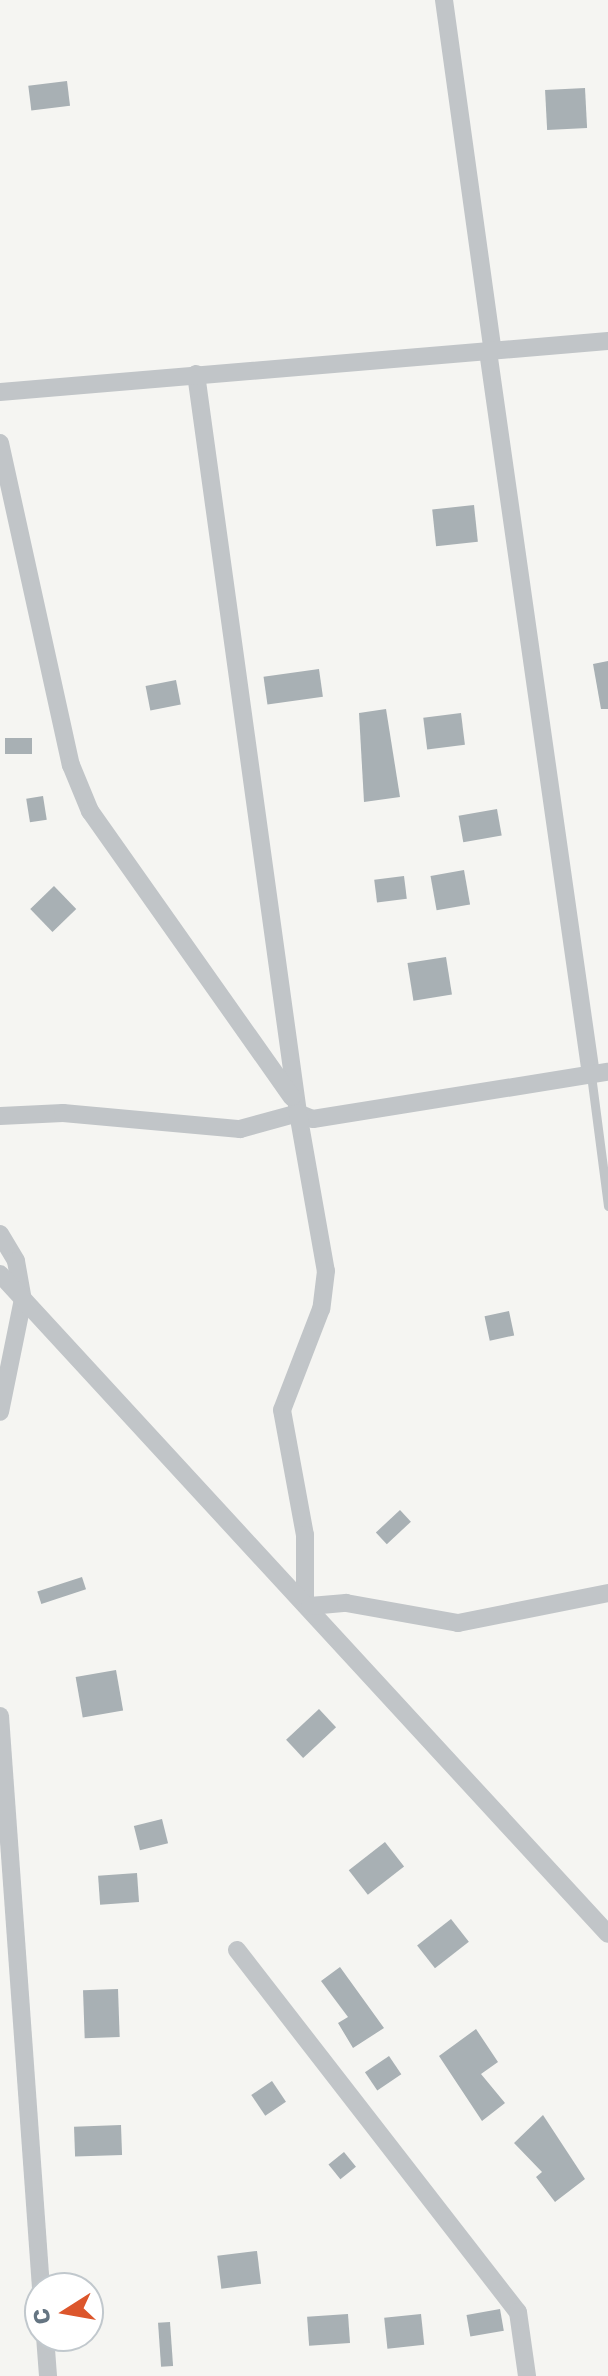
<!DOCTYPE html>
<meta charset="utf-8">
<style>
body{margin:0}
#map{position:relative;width:608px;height:2376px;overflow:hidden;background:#f5f5f2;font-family:Rubik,sans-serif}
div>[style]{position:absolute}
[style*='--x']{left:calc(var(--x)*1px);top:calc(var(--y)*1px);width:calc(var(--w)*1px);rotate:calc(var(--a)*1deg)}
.building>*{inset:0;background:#a8b0b4;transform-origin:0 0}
.service>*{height:9px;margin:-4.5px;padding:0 4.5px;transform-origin:4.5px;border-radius:4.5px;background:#c1c5c8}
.minor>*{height:18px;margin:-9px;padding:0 9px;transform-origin:9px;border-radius:9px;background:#c1c5c8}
span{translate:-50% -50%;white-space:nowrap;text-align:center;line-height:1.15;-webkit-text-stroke:8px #fff;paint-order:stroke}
.north{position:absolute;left:24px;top:2272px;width:80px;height:80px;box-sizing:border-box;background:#fff;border:2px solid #c1c8cd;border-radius:50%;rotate:259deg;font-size:22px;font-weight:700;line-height:32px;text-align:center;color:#657582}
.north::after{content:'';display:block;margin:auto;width:28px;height:36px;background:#dc562c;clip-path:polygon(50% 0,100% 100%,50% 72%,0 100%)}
</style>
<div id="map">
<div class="building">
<i style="left:67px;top:81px;width:25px;height:39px;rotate:83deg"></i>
<i style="left:585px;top:88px;width:40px;height:40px;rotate:87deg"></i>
<i style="left:474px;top:505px;width:37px;height:42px;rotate:84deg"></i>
<i style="clip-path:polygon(608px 661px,608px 709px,601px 709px,593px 664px)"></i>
<i style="left:319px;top:669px;width:28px;height:56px;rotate:82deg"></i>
<i style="left:176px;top:680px;width:25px;height:31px;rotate:79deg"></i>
<i style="clip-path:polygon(386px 709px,400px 797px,364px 802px,359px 713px)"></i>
<i style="left:461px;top:713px;width:32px;height:38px;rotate:83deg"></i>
<i style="left:32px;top:738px;width:16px;height:27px;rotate:90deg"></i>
<i style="left:43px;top:796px;width:24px;height:17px;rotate:81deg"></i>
<i style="left:497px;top:809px;width:27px;height:39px;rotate:80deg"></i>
<i style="left:464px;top:870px;width:35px;height:34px;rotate:80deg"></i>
<i style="left:404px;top:876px;width:23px;height:30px;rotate:83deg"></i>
<i style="left:54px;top:886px;width:32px;height:33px;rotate:46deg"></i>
<i style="left:446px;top:957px;width:38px;height:39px;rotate:81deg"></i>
<i style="left:509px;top:1311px;width:25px;height:25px;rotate:78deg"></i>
<i style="left:400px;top:1510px;width:16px;height:33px;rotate:47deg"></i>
<i style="left:82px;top:1577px;width:13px;height:47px;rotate:72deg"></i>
<i style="left:116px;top:1670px;width:41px;height:41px;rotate:80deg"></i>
<i style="left:319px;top:1709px;width:25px;height:45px;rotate:47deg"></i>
<i style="left:162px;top:1819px;width:25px;height:29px;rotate:76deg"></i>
<i style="left:385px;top:1842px;width:31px;height:46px;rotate:52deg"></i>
<i style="left:137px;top:1873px;width:29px;height:39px;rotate:86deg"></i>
<i style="left:451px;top:1919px;width:29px;height:43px;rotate:52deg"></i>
<i style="clip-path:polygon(340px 1967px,384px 2028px,353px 2048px,338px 2023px,348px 2017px,321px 1981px)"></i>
<i style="left:118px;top:1989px;width:48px;height:35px;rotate:88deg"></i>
<i style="clip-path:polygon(476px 2029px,498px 2062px,481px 2074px,505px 2103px,482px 2121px,439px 2056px)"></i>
<i style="left:389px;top:2056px;width:22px;height:29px;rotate:56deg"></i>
<i style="left:272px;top:2081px;width:25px;height:25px;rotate:56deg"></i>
<i style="clip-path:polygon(543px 2115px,585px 2179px,555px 2202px,536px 2177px,542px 2172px,514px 2143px)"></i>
<i style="left:121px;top:2125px;width:30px;height:47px;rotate:88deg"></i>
<i style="left:344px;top:2152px;width:19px;height:20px;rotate:51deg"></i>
<i style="left:257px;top:2251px;width:33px;height:40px;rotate:83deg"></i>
<i style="left:500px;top:2309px;width:22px;height:34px;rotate:80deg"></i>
<i style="left:348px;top:2314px;width:29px;height:41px;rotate:86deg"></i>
<i style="left:421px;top:2314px;width:31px;height:37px;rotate:84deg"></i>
<i style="left:170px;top:2322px;width:44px;height:12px;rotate:86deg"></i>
</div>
<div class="service">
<i style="--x:591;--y:1075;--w:132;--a:82.6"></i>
</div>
<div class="minor">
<i style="--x:444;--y:0;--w:354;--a:82.1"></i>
<i style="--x:488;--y:351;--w:731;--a:81.9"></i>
<i style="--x:196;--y:374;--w:746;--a:82.14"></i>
<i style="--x:298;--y:1113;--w:16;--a:22"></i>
<i style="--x:313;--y:1119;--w:299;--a:-9.1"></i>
<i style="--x:0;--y:392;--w:610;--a:-4.79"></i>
<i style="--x:0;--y:443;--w:330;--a:77.6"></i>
<i style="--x:71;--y:765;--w:50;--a:67.6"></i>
<i style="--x:90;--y:811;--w:350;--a:54.8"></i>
<i style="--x:0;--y:1116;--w:63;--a:-2.7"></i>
<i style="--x:63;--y:1113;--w:178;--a:5.2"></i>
<i style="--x:240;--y:1129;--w:60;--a:-15.4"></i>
<i style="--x:298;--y:1113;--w:160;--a:80"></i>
<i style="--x:326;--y:1271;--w:38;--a:97"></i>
<i style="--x:321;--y:1309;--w:108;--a:111.1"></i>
<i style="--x:282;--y:1410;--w:127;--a:79.6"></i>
<i style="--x:305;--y:1535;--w:66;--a:90"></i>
<i style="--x:0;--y:1234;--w:31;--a:59"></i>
<i style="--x:16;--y:1261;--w:39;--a:80"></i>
<i style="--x:23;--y:1299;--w:115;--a:101.5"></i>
<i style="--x:0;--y:1274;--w:897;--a:47.35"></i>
<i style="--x:310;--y:1606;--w:36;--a:-5"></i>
<i style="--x:346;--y:1603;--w:114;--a:10.1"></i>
<i style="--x:458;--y:1623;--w:153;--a:-11.3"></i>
<i style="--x:0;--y:1716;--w:573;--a:85.9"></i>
<i style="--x:237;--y:1950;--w:458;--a:52.2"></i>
<i style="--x:518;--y:2312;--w:65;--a:82"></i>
<i style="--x:45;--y:2336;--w:40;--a:85.7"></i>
</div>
<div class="north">С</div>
</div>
